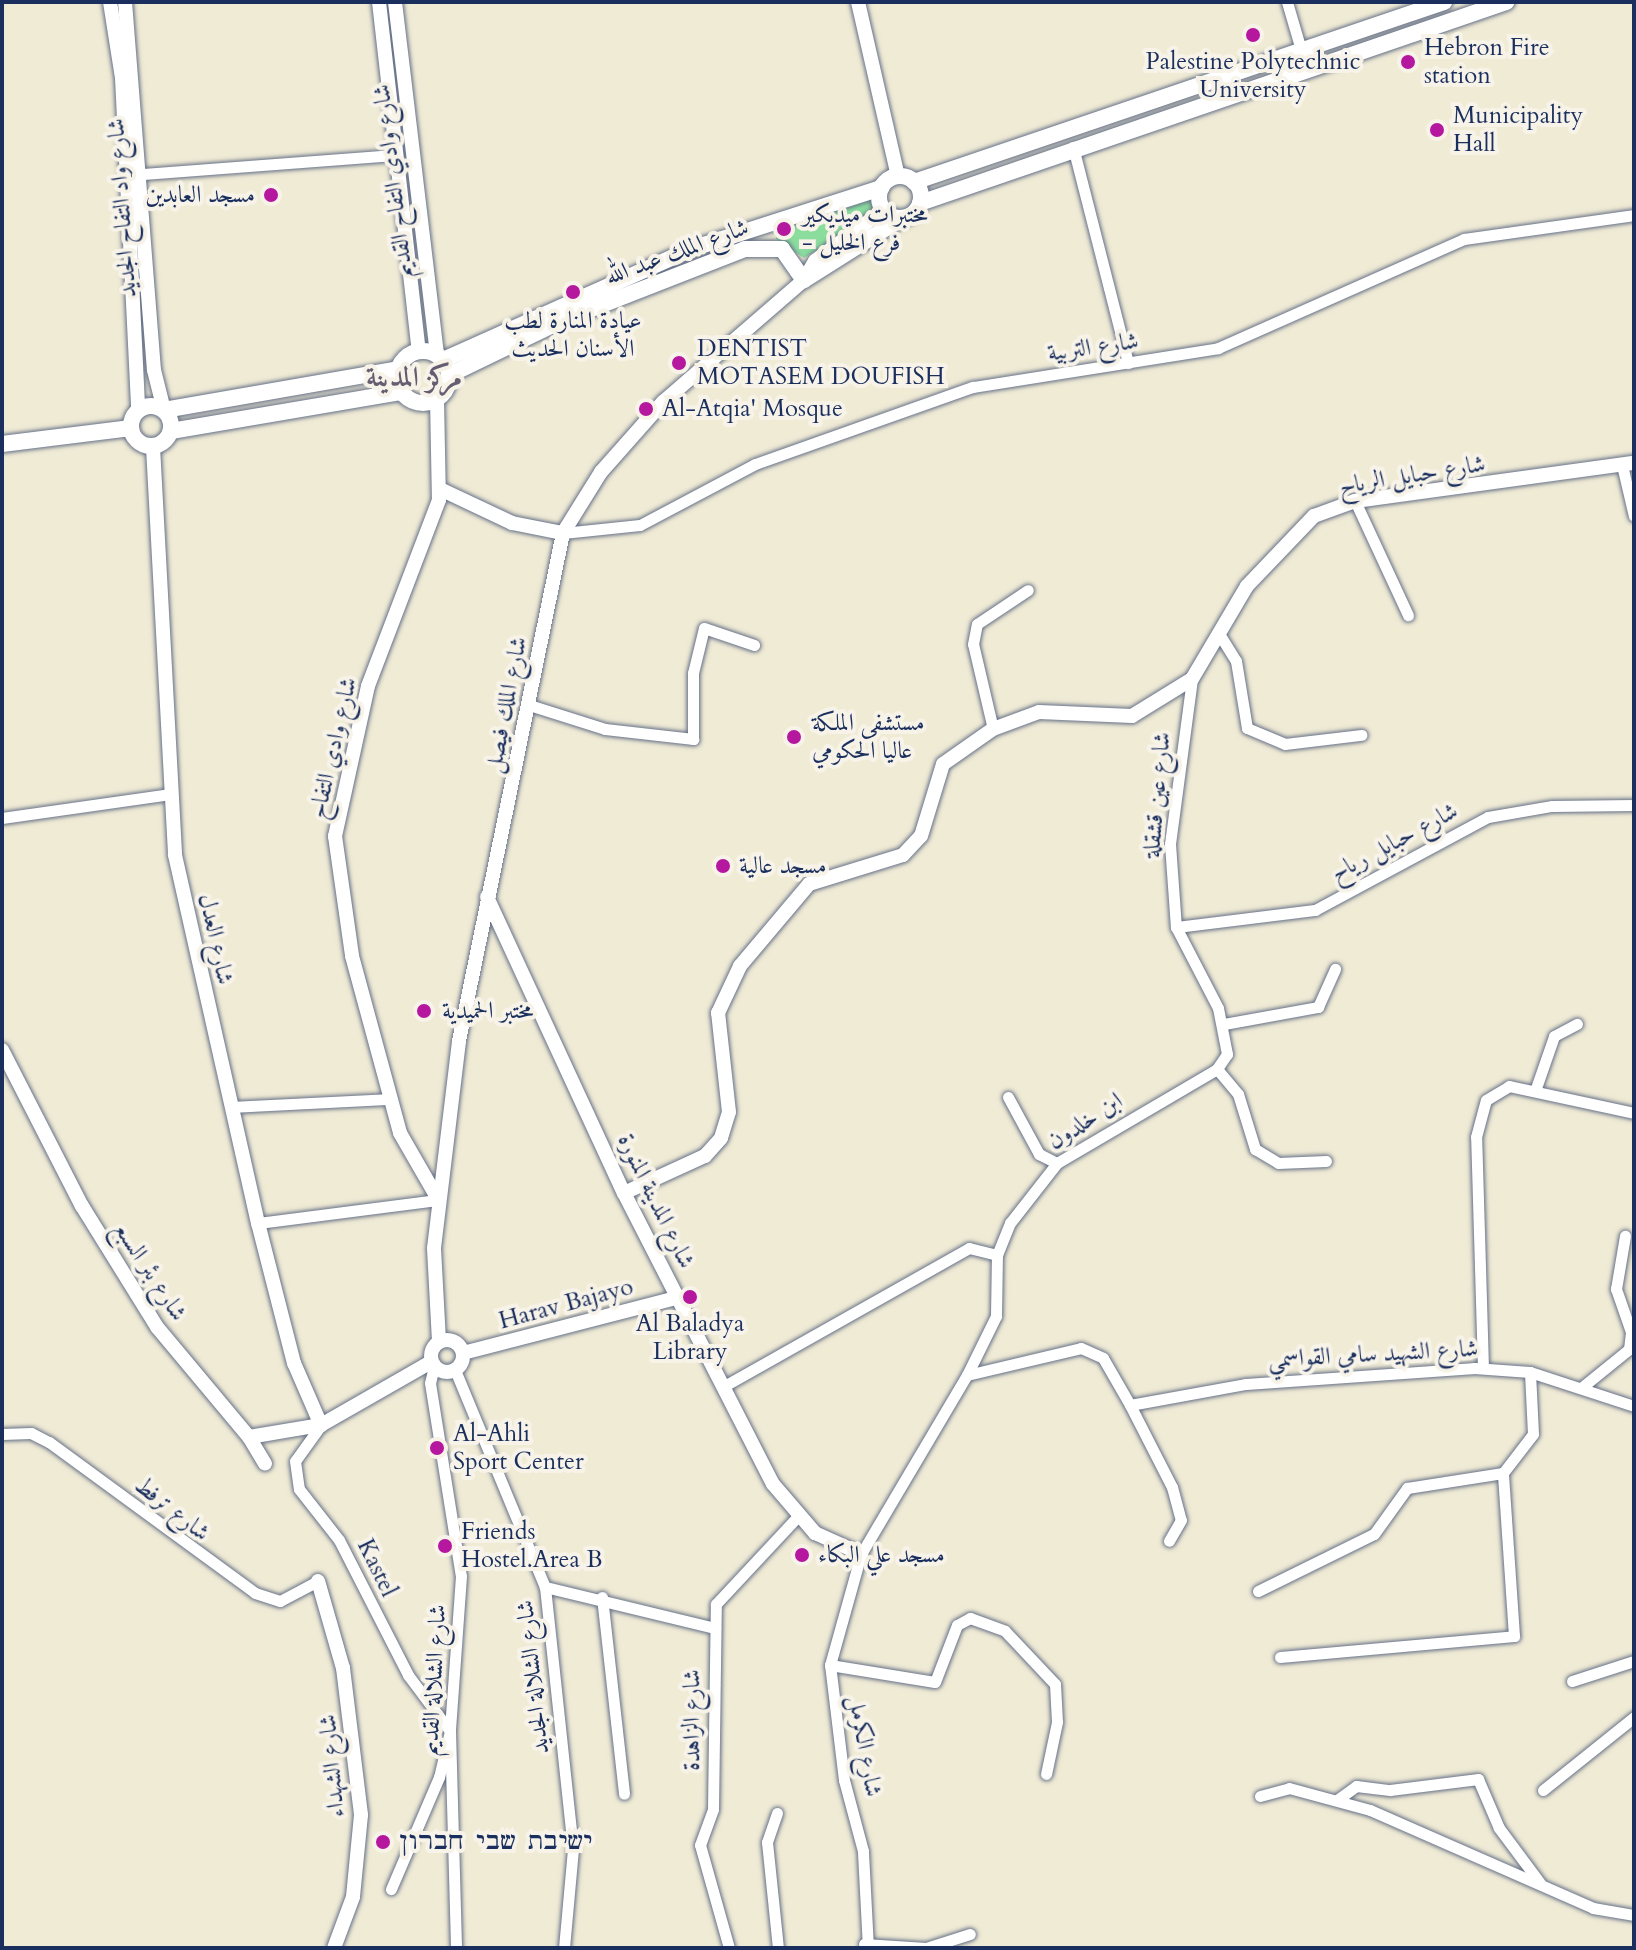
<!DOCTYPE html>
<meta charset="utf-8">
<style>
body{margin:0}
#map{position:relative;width:1636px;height:1950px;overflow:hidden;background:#f0ebd5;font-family:Cardo,Amiri,"Frank Ruhl Libre",serif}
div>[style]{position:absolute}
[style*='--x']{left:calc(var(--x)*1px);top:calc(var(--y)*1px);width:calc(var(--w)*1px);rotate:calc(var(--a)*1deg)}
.green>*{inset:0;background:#8bdd9e}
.roads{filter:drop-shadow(0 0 2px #667188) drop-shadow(0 0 2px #667188)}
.minor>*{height:11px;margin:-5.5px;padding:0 5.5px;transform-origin:5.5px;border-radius:5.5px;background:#fff}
.tertiary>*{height:14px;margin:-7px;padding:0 7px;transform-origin:7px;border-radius:7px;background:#fff}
.tertiary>.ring{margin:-7px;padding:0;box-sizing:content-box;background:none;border:14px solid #fff;border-radius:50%}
.secondary>*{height:16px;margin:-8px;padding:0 8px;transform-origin:8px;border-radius:8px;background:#fff}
.secondary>.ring{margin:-8px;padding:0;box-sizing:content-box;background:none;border:16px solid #fff;border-radius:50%}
.dots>*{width:22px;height:22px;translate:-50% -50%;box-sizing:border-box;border:4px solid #f7f3e8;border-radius:50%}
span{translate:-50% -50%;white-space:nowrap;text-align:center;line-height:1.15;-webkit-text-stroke:8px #f7f3e8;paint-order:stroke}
.poi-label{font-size:24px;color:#1b2f5e}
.left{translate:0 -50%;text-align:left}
.right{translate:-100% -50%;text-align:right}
.street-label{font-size:24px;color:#1b2f5e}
.quarter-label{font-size:28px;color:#655d71;font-weight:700}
.frame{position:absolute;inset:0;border:4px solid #1b2f5e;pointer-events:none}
</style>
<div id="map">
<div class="green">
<i style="clip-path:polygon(872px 198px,873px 214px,804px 258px,776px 239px,777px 225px)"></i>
</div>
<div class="roads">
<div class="minor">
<i style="--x:1287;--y:2;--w:68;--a:73.7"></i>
<i style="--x:1073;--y:147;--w:223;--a:75.7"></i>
<i style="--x:142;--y:174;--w:254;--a:-4.3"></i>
<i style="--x:1622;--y:465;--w:52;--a:76.8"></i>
<i style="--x:1355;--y:501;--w:126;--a:65.1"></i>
<i style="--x:563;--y:533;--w:77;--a:-5.9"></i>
<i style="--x:640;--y:525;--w:130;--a:-27.9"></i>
<i style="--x:755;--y:464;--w:231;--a:-19.5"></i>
<i style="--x:973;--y:387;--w:248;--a:-9"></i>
<i style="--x:1218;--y:348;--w:269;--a:-23.9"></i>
<i style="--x:1464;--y:239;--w:172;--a:-8"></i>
<i style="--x:1221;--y:637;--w:28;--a:58"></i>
<i style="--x:1236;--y:661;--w:68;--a:80.7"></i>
<i style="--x:1247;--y:728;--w:41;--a:22.8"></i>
<i style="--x:1285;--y:744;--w:77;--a:-6.8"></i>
<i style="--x:1192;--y:679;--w:166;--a:97.6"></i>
<i style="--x:1170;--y:844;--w:83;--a:85.9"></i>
<i style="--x:1176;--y:927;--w:91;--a:62.6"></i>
<i style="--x:1218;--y:1008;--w:47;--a:78.9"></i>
<i style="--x:1227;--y:1054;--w:18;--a:124"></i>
<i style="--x:1217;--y:1069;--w:33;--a:50"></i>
<i style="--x:1238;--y:1094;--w:58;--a:72.8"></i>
<i style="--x:1255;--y:1149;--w:27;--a:31"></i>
<i style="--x:1278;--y:1163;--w:48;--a:-2.4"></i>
<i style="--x:526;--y:704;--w:83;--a:17.6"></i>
<i style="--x:605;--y:729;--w:89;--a:6.5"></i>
<i style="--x:693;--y:739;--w:66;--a:-90"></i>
<i style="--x:693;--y:673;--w:46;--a:-76.3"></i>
<i style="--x:704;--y:628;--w:53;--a:18.8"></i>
<i style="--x:993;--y:729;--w:87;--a:-103.2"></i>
<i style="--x:973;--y:644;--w:20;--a:-79"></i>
<i style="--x:977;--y:624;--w:61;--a:-33.7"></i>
<i style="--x:2;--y:818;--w:170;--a:-8.1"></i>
<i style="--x:1176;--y:927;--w:140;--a:-7"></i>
<i style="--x:1315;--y:910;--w:196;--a:-28.3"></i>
<i style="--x:1488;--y:817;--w:65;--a:-9.8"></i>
<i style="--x:1552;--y:806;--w:82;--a:-0.7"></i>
<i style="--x:1224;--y:1024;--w:96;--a:-10.3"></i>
<i style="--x:1318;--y:1007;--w:42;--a:-65.9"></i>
<i style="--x:1535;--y:1091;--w:58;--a:-70.9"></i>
<i style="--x:1554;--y:1036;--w:26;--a:-28"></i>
<i style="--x:1008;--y:1097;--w:65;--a:61.5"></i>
<i style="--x:1039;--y:1154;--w:20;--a:27"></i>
<i style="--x:231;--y:1107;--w:160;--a:-2.9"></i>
<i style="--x:258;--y:1223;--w:181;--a:-7.3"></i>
<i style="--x:434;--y:1366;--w:17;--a:103"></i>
<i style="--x:430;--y:1383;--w:195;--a:80.9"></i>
<i style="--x:461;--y:1576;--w:155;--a:94.1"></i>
<i style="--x:450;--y:1731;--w:217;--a:88.4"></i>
<i style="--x:1483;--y:1368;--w:231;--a:-91.7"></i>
<i style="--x:1476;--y:1137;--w:38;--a:-75"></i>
<i style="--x:1486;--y:1100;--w:27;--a:-31"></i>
<i style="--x:1509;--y:1086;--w:128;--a:12.2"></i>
<i style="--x:455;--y:1370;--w:235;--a:67.5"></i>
<i style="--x:545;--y:1587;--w:263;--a:83.9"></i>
<i style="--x:573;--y:1849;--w:99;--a:95.2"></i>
<i style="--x:967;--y:1375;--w:66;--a:-63.8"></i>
<i style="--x:996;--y:1316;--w:61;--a:-89.1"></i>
<i style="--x:997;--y:1255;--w:35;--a:-68"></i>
<i style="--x:1010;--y:1223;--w:76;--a:-51.9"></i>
<i style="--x:1057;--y:1163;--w:186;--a:-30.4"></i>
<i style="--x:726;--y:1385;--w:279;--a:-29.4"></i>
<i style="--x:969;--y:1248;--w:29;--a:14"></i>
<i style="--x:1581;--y:1388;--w:62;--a:-39.1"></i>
<i style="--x:1629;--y:1349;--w:17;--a:-83"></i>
<i style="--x:1631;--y:1332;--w:46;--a:-109.2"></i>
<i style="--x:1616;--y:1289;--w:54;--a:-80.4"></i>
<i style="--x:1130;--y:1405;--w:92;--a:62.9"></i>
<i style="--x:1172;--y:1487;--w:34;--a:75"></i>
<i style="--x:1181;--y:1520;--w:24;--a:120"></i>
<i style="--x:321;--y:1425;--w:44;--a:125.8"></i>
<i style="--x:295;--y:1461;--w:28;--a:82"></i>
<i style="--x:299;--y:1489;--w:65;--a:51.9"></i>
<i style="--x:339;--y:1540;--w:152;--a:62.9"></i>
<i style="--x:408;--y:1675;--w:70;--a:53.1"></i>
<i style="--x:450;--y:1731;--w:47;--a:103.4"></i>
<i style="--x:439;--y:1777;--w:122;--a:113.2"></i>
<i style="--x:2;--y:1434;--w:29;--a:-2"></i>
<i style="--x:31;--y:1433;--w:20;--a:27"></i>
<i style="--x:49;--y:1442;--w:255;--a:36.2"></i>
<i style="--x:255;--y:1593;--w:26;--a:18"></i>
<i style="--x:280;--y:1601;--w:43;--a:-27.8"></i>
<i style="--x:545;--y:1587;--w:175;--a:13.6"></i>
<i style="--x:1258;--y:1591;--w:129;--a:-26.2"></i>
<i style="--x:1374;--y:1534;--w:57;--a:-54.3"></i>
<i style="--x:1407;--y:1488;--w:97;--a:-8.9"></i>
<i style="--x:1503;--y:1473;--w:49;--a:-52.4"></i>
<i style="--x:1533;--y:1434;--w:62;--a:-92.8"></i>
<i style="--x:602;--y:1597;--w:198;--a:83.6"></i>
<i style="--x:1280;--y:1657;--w:235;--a:-5.1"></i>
<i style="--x:1514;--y:1636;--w:163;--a:-93.9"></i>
<i style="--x:830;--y:1665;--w:106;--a:9.2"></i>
<i style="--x:935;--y:1682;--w:61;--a:-68.9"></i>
<i style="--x:957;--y:1625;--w:15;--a:-28"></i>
<i style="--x:970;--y:1618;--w:37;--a:20"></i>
<i style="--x:1005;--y:1631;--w:73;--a:46.7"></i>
<i style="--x:1055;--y:1684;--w:38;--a:87"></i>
<i style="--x:1057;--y:1722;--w:53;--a:101.9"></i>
<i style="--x:1572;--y:1681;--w:65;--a:-17.9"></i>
<i style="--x:1543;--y:1790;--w:117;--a:-38.7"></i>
<i style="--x:1260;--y:1796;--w:30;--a:-15"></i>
<i style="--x:1289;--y:1788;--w:84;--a:15.2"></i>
<i style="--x:1370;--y:1810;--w:244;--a:23.7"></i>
<i style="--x:1593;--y:1908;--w:42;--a:9.7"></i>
<i style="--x:1337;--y:1800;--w:24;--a:-36"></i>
<i style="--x:1356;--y:1786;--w:34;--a:7"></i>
<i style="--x:1390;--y:1790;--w:89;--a:-7.1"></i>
<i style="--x:1478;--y:1779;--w:53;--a:66.8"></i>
<i style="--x:1499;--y:1828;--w:69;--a:53.3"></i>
<i style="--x:777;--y:1813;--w:31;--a:109"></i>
<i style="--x:767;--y:1842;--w:107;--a:84.1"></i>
<i style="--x:864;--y:1944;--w:62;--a:3.7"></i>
<i style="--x:926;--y:1948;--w:46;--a:-17.7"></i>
<i style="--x:729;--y:1948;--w:107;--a:-105.7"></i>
<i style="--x:700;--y:1845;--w:38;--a:-70"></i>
<i style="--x:713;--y:1809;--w:205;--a:-89.2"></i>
<i style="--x:716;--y:1604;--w:119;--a:-47"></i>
<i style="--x:868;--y:1948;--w:97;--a:-93"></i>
<i style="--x:863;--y:1851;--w:73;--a:-105"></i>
<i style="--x:844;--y:1780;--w:116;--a:-96.9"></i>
<i style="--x:830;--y:1665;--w:115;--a:-74.4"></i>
<i style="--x:861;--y:1554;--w:208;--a:-59.4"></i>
<i style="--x:967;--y:1375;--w:117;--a:-13.3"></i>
<i style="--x:1081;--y:1348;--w:24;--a:24"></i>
<i style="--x:1103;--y:1358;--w:54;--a:60.1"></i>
<i style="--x:1130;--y:1405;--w:118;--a:-10.3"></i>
<i style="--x:1246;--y:1384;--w:229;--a:-4"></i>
<i style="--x:1474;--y:1368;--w:56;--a:4.1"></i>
<i style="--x:1530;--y:1372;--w:109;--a:18.1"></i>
</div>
<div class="tertiary">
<i style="--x:110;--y:2;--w:77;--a:81"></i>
<i style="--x:122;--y:78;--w:333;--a:87.2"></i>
<i style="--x:125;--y:2;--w:369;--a:85.5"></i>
<i style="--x:154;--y:370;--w:41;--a:76"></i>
<i style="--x:379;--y:2;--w:351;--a:83.5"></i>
<i style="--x:395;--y:2;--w:355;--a:83.2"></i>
<i style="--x:858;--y:2;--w:179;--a:77.1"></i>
<i style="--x:437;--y:399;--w:101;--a:88.9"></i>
<i style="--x:439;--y:500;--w:199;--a:110.9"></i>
<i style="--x:368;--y:686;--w:154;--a:102.4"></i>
<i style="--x:335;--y:836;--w:121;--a:81.9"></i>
<i style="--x:352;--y:956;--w:183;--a:74.8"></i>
<i style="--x:400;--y:1133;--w:76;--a:60.1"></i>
<i style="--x:153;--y:447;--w:409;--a:86.9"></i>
<i style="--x:175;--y:855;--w:377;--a:77.3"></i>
<i style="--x:258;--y:1223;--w:145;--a:75.6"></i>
<i style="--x:294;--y:1363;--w:68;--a:66.5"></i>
<i style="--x:440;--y:489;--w:80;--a:25.3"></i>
<i style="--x:512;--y:523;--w:52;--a:11.1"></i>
<i style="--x:487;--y:897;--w:326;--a:65.2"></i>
<i style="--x:624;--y:1193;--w:327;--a:62.9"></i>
<i style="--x:773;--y:1484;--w:65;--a:49.4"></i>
<i style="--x:815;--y:1533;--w:51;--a:24.5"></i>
<i style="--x:2;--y:1050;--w:175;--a:62.9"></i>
<i style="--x:82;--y:1206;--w:142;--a:58.2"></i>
<i style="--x:157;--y:1327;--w:143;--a:50.1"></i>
<i style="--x:249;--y:1437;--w:73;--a:-9.5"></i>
<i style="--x:321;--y:1425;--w:127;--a:-29.8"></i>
<i style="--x:624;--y:1193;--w:89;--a:-24.6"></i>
<i style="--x:705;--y:1156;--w:24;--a:-48"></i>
<i style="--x:721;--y:1138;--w:27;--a:-73"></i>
<i style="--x:729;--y:1112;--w:100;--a:-96.3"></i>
<i style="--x:718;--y:1013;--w:52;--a:-64.9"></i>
<i style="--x:740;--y:966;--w:107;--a:-49.9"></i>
<i style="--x:809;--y:884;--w:98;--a:-17.1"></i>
<i style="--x:903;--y:855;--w:26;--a:-47"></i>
<i style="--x:921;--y:836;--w:75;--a:-73"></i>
<i style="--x:943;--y:764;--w:61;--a:-35"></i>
<i style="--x:993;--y:729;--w:49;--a:-20.3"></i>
<i style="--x:1039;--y:712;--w:93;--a:2.5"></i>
<i style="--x:1132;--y:716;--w:70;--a:-31.7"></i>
<i style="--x:1192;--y:679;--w:108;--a:-59.4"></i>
<i style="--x:1247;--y:586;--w:97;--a:-46.3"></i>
<i style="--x:1314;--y:516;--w:44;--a:-20.1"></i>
<i style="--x:1355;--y:501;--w:282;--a:-7.8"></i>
<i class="ring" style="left:431px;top:1340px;width:18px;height:18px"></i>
<i style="--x:439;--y:1341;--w:93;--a:-93.1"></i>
<i style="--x:434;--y:1248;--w:209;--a:-83.1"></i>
<i style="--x:459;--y:1041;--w:519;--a:-78.43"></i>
<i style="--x:563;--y:533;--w:72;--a:-58.1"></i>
<i style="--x:601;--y:472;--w:94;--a:-48.5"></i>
<i style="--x:663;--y:402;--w:186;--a:-40.9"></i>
<i style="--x:804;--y:280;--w:22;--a:-60"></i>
<i style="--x:815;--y:261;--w:86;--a:-36.5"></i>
<i style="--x:463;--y:1353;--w:223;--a:-14.5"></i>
<i style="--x:249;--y:1437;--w:31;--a:59"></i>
<i style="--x:318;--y:1581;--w:91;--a:74"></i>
<i style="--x:343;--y:1668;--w:148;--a:83"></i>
<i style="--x:361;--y:1815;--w:82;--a:95.6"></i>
<i style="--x:353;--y:1897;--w:54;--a:110.4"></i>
</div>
<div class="secondary">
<i class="ring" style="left:879px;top:176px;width:26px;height:26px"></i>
<i style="--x:914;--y:182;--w:560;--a:-18.76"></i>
<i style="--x:920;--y:203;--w:620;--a:-18.93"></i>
<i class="ring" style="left:397px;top:351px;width:36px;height:36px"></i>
<i style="--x:443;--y:360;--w:272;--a:-24.1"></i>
<i style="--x:691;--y:249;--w:200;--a:-17.8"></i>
<i style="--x:449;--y:375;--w:127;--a:-25.8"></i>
<i style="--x:563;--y:320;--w:195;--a:-21.3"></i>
<i style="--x:745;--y:249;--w:37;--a:0"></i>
<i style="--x:782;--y:249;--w:38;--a:55"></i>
<i style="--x:804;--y:280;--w:116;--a:-32.3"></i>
<i class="ring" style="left:131px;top:406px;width:24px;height:24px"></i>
<i style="--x:164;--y:410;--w:238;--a:-9.9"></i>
<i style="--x:171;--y:431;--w:234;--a:-9.6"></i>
<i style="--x:2;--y:444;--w:130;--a:-7.1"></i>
</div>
</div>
<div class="dots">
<i style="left:1253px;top:35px;background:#b5179e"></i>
<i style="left:1408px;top:62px;background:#b5179e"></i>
<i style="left:1437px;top:130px;background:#b5179e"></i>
<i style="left:271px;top:195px;background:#b5179e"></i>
<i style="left:784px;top:229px;background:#b5179e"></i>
<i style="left:573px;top:292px;background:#b5179e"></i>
<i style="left:679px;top:363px;background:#b5179e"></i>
<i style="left:646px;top:409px;background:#b5179e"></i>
<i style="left:794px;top:737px;background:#b5179e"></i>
<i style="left:723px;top:866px;background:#b5179e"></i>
<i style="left:424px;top:1011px;background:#b5179e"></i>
<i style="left:690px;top:1297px;background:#b5179e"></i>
<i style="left:437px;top:1448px;background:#b5179e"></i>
<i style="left:445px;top:1546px;background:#b5179e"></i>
<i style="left:802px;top:1555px;background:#b5179e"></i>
<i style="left:383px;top:1842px;background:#b5179e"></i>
</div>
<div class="poi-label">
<span class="left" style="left:1424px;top:62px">Hebron Fire<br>station</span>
<span style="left:1253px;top:76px">Palestine Polytechnic<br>University</span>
<span class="left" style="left:1453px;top:130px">Municipality<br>Hall</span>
<span class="right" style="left:255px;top:195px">مسجد العابدين</span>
<span class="left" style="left:802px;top:229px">مختبرات ميديكير<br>- فرع الخليل</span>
<span style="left:573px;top:335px">عيادة المنارة لطب<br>الأسنان الحديث</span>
<span class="left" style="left:697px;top:363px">DENTIST<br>MOTASEM DOUFISH</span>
<span class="left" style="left:662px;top:409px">Al-Atqia' Mosque</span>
<span class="left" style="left:812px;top:737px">مستشفى الملكة<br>عاليا الحكومي</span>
<span class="left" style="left:739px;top:866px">مسجد عالية</span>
<span class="left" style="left:442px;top:1011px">مختبر الحميدية</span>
<span style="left:690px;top:1338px">Al Baladya<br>Library</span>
<span class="left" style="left:453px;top:1448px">Al-Ahli<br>Sport Center</span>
<span class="left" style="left:461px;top:1546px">Friends<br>Hostel.Area B</span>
<span class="left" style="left:818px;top:1555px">مسجد علي البكاء</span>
<span class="left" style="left:399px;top:1842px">ישיבת שבי חברון</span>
</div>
<div class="street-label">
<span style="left:393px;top:181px;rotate:-97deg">شارع وادي التفاح القديم</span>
<span style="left:122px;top:208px;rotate:-94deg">شارع واد التفاح الجديد</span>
<span style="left:677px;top:252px;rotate:-20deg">شارع الملك عبد الله</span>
<span style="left:1093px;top:347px;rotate:-8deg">شارع التربية</span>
<span style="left:1412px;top:475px;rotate:-9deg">شارع حبايل الرياح</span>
<span style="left:506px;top:705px;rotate:-79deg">شارع الملك فيصل</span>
<span style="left:333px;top:748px;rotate:-77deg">شارع وادي التفاح</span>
<span style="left:1157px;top:795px;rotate:-85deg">شارع عين قشقلة</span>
<span style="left:1394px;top:842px;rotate:-28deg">شارع حبايل رياح</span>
<span style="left:216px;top:939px;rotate:78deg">شارع العدل</span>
<span style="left:1085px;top:1121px;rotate:-33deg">ابن خلدون</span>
<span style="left:656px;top:1201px;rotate:64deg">شارع المدينة المنورة</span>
<span style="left:150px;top:1271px;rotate:57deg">شارع بئر السبع</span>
<span style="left:566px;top:1304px;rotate:-15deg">Harav Bajayo</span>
<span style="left:1373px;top:1354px;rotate:-3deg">شارع الشهيد سامي القواسمي</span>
<span style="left:172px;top:1509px;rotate:38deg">شارع ترفط</span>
<span style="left:377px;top:1568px;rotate:64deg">Kastel</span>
<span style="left:533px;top:1677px;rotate:-96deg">شارع الشلالة الجديد</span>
<span style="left:434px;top:1680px;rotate:-87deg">شارع الشلالة القديم</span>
<span style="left:692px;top:1720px;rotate:-90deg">شارع الزاهدة</span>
<span style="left:865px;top:1746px;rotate:80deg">شارع الكرمل</span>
<span style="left:332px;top:1766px;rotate:-95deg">شارع الشهداء</span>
</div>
<div class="quarter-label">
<span style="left:414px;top:377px">مركز المدينة</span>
</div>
<div class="frame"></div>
</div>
